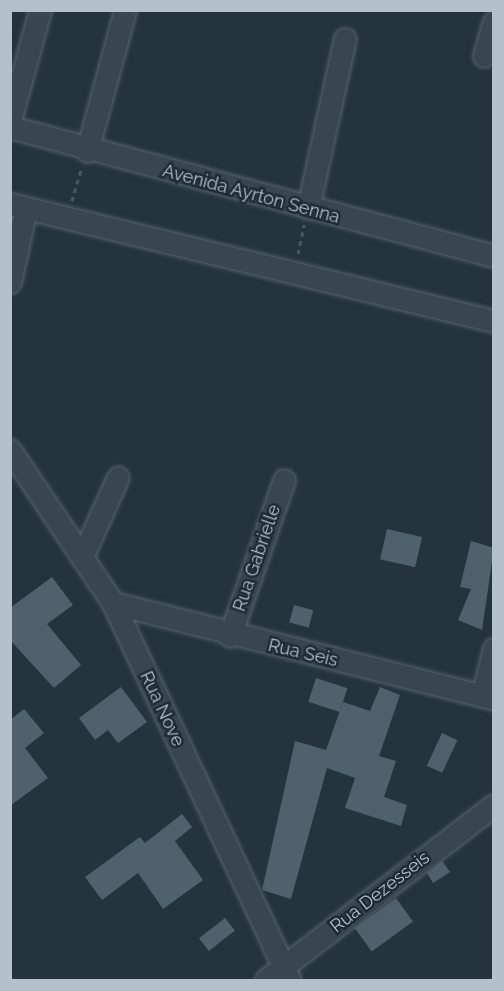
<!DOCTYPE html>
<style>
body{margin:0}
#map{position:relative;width:504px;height:991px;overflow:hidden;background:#24343f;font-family:Raleway,sans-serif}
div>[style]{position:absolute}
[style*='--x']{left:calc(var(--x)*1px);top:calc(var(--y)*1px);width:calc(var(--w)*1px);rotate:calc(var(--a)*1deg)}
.building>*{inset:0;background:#4e616c;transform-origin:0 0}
.path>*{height:3px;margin-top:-1.5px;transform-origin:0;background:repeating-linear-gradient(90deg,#445c5a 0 4.5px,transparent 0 9px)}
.roads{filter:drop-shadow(0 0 2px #56636d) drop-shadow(0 0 2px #56636d)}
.minor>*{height:21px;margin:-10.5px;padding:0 10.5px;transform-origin:10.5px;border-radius:10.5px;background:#38464f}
span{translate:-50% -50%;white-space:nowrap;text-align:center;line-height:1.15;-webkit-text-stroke:5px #1d2b34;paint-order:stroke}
.street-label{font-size:18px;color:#b4c0ca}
.frame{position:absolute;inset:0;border:12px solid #b4c0ca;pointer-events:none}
</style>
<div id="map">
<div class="building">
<i style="left:387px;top:529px;width:36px;height:31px;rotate:13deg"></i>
<i style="clip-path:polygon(471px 541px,494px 548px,482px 630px,458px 620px,471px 589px,460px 587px)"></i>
<i style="clip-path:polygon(52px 577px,73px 605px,47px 624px,81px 665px,54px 688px,10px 640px,10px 608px)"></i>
<i style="left:294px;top:605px;width:20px;height:18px;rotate:15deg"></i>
<i style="left:316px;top:678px;width:33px;height:25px;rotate:18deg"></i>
<i style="clip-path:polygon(121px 687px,147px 722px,118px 743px,108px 730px,95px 740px,79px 718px)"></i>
<i style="clip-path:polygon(380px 687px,400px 695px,379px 756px,396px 761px,384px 797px,407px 805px,401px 826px,345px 808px,355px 778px,327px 768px,291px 899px,262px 890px,295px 741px,326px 750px,343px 702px,370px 711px)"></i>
<i style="clip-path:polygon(24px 709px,44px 733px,25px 748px,48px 778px,10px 806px,10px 720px)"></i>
<i style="left:442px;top:733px;width:17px;height:36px;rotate:25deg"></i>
<i style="clip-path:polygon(182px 814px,192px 827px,175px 841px,203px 880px,163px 909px,138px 873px,102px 900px,85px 877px,140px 837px,145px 843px)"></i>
<i style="clip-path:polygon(442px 861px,450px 872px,433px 883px,427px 873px)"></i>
<i style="left:396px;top:898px;width:29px;height:51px;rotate:54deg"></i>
<i style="left:225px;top:918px;width:16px;height:33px;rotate:52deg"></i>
</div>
<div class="path">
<i style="--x:72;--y:201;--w:32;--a:-74"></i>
<i style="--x:298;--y:254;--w:30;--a:-78"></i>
</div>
<div class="roads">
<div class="minor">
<i style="--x:484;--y:56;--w:35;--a:-74"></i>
<i style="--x:10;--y:120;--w:114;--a:-74.7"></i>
<i style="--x:10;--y:127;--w:501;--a:14.92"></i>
<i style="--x:87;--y:151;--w:146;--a:-74.9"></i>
<i style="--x:10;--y:204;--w:498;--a:13.6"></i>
<i style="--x:308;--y:208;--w:173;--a:-77.7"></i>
<i style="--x:10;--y:282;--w:76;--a:-77.8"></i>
<i style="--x:10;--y:450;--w:184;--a:56.1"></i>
<i style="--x:113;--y:603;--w:416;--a:64.9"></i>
<i style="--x:83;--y:555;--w:85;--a:-65.8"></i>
<i style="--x:113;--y:603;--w:393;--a:14.1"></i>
<i style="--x:230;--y:636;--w:165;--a:-70.9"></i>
<i style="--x:482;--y:696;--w:49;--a:-75.7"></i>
<i style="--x:266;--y:980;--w:287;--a:-37.5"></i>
</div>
</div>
<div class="street-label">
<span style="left:251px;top:194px;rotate:15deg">Avenida Ayrton Senna</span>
<span style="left:257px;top:558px;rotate:-71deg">Rua Gabrielle</span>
<span style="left:303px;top:653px;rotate:13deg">Rua Seis</span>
<span style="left:162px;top:709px;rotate:65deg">Rua Nove</span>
<span style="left:380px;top:892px;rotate:-38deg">Rua Dezesseis</span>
</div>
<div class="frame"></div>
</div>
